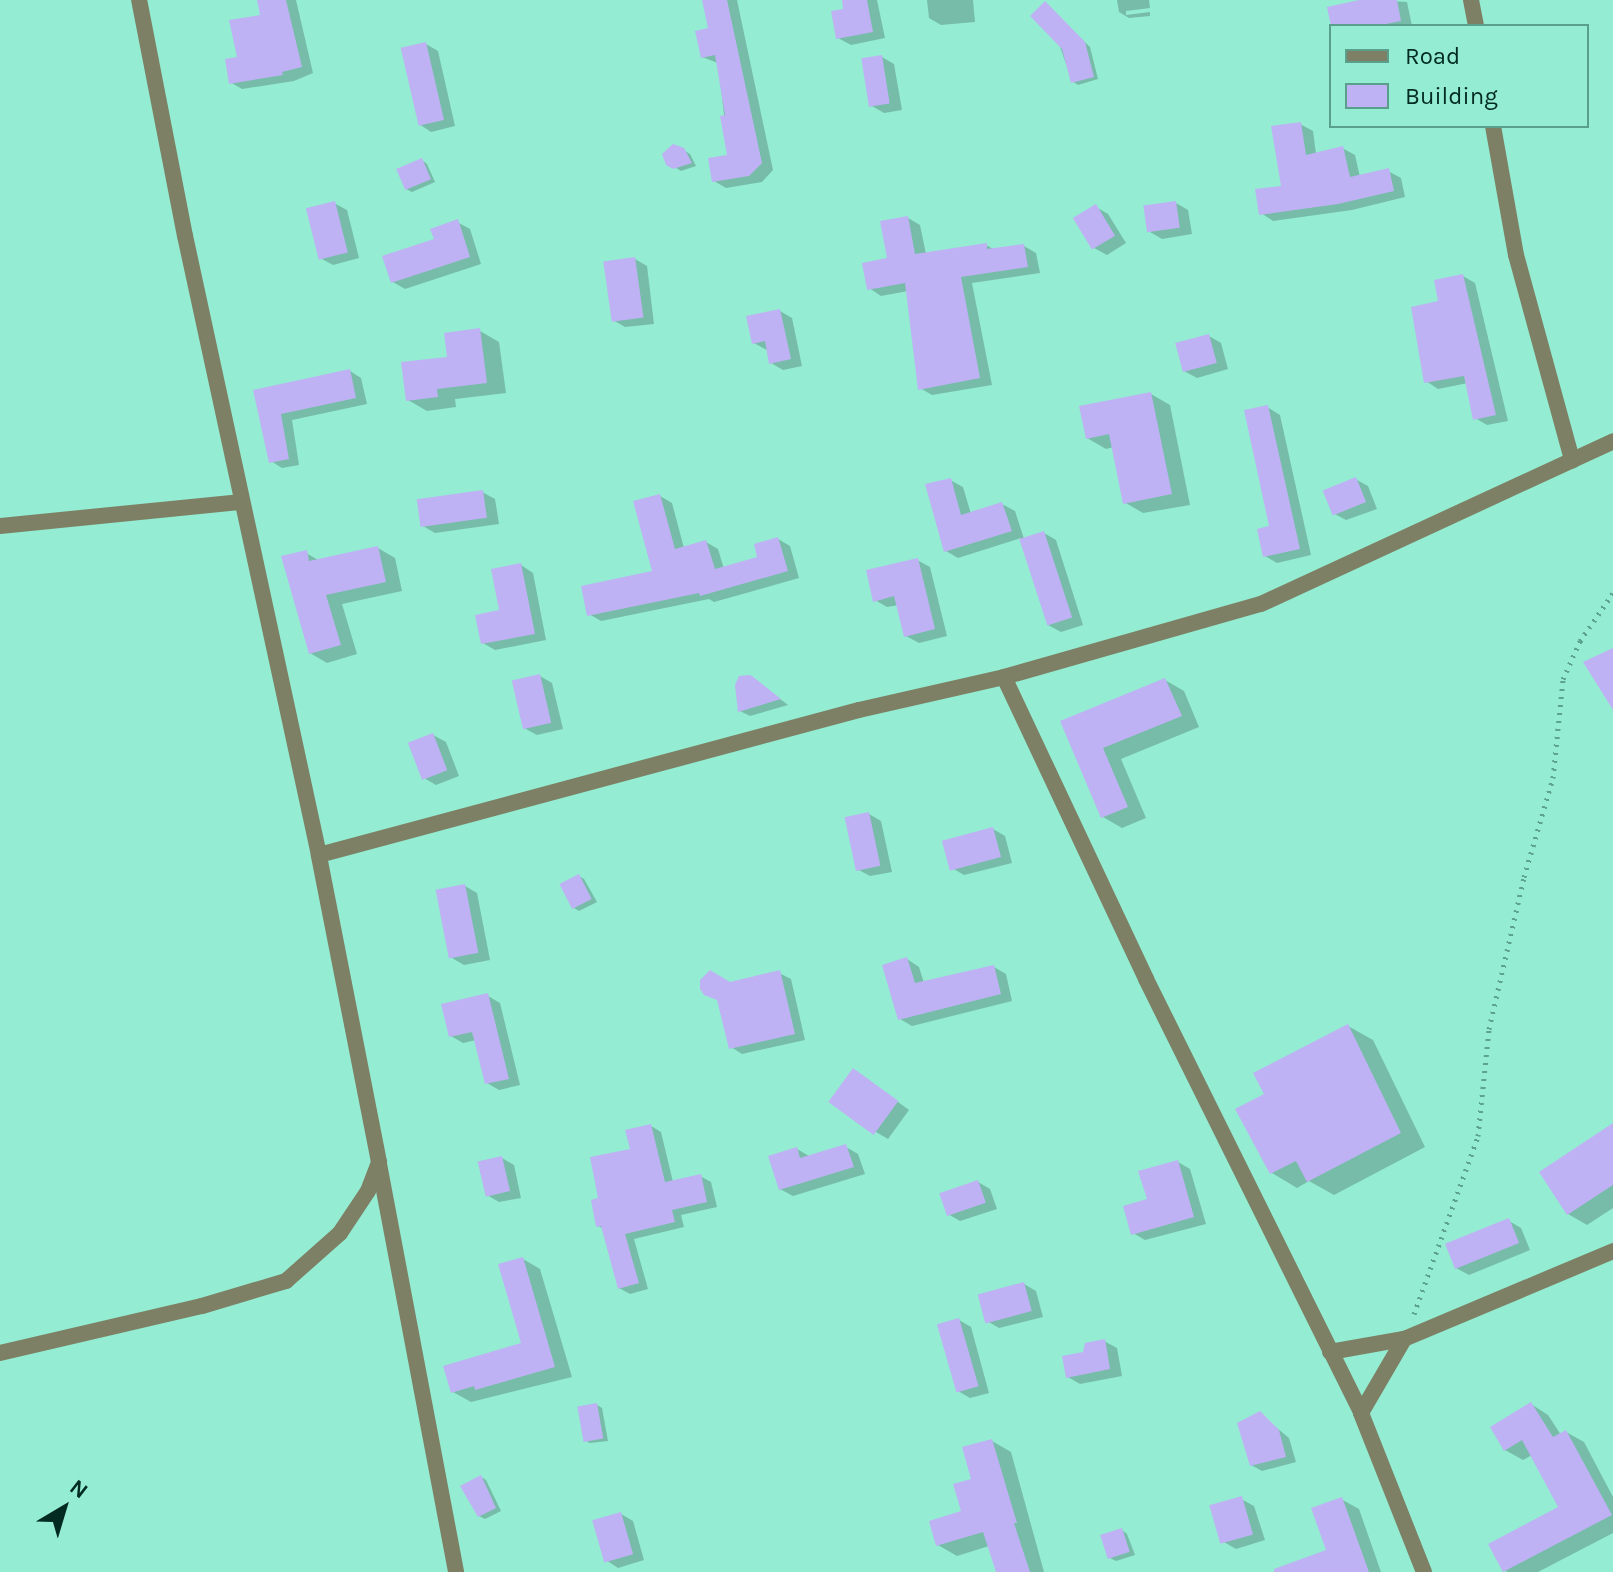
<!DOCTYPE html>
<style>
body{margin:0}
#map{position:relative;width:1613px;height:1572px;overflow:hidden;background:#94ecd2;font-family:Karla,sans-serif}
div>[style]{position:absolute}
[style*='--x']{left:calc(var(--x)*1px);top:calc(var(--y)*1px);width:calc(var(--w)*1px);rotate:calc(var(--a)*1deg)}
.shadow>*{inset:0;background:#0003}
.building>*{inset:0;background:#bfb2f4;transform-origin:0 0}
.path>*{height:5px;margin-top:-2.5px;transform-origin:0;background:repeating-linear-gradient(90deg,#5ca28e 0 2px,transparent 0 8px)}
.street>*{height:16px;margin:-8px;padding:0 8px;transform-origin:8px;border-radius:8px;background:#7d8064}
span{translate:-50% -50%;white-space:nowrap;text-align:center;line-height:1.15;-webkit-text-stroke:8px #94ecd2;paint-order:stroke}
.legend{position:absolute;left:1329px;top:24px;width:260px;height:104px;box-sizing:border-box;background:#94ecd2;border:2px solid #5a9f8b;margin:0;padding:10px 14px;list-style:none;font-size:24px;color:#032b21}
.legend li{display:flex;align-items:center;gap:16px;height:40px}
.legend b{width:40px;border:2px solid #5a9f8b}
.north{position:absolute;left:24px;top:1468px;width:80px;height:80px;-webkit-text-stroke:6px #94ecd2;paint-order:stroke;rotate:38deg;font-size:22px;font-weight:700;line-height:32px;text-align:center;color:#032b21}
.north::after{content:'';display:block;margin:auto;width:28px;height:36px;background:#032b21;clip-path:polygon(50% 0,100% 100%,50% 72%,0 100%)}
</style>
<div id="map">
<div class="shadow">
<i style="clip-path:polygon(259px 0,296px 0,313px 73px,294px 81px,242px 89px,230px 82px,262px 17px)"></i>
<i style="clip-path:polygon(704px 0,737px 0,773px 170px,762px 182px,726px 188px,714px 181px,729px 157px,718px 63px,702px 57px,711px 30px)"></i>
<i style="clip-path:polygon(844px 0,877px 0,885px 38px,851px 45px,838px 38px,846px 11px)"></i>
<i style="clip-path:polygon(927px 0,973px 0,975px 22px,941px 25px,929px 18px)"></i>
<i style="clip-path:polygon(1117px 0,1149px 0,1150px 8px,1126px 11px,1126px 15px,1150px 12px,1150px 16px,1129px 18px,1119px 12px)"></i>
<i style="clip-path:polygon(1369px 0,1407px 2px,1412px 26px,1333px 26px)"></i>
<i style="clip-path:polygon(1045px 4px,1090px 47px,1098px 79px,1078px 85px,1072px 81px)"></i>
<i style="clip-path:polygon(426px 44px,438px 51px,455px 126px,431px 132px,419px 124px)"></i>
<i style="clip-path:polygon(882px 57px,894px 64px,902px 110px,884px 113px,872px 106px)"></i>
<i style="clip-path:polygon(1300px 124px,1313px 131px,1316px 154px,1342px 148px,1355px 155px,1360px 177px,1388px 171px,1401px 178px,1405px 197px,1352px 210px,1273px 221px,1261px 213px,1283px 188px)"></i>
<i style="clip-path:polygon(677px 146px,690px 154px,696px 166px,681px 171px,665px 161px,668px 149px)"></i>
<i style="clip-path:polygon(422px 160px,427px 164px,435px 182px,412px 192px,406px 189px)"></i>
<i style="clip-path:polygon(334px 203px,347px 210px,359px 258px,333px 265px,320px 258px)"></i>
<i style="clip-path:polygon(1176px 203px,1188px 210px,1192px 234px,1162px 239px,1150px 232px)"></i>
<i style="clip-path:polygon(1096px 207px,1108px 214px,1126px 243px,1107px 255px,1094px 248px)"></i>
<i style="clip-path:polygon(908px 218px,920px 225px,926px 254px,986px 245px,995px 250px,1024px 246px,1036px 253px,1040px 273px,972px 283px,992px 385px,932px 395px,920px 388px,908px 291px,881px 296px,869px 288px,890px 260px)"></i>
<i style="clip-path:polygon(457px 222px,470px 229px,481px 264px,405px 289px,393px 282px)"></i>
<i style="clip-path:polygon(635px 259px,647px 266px,654px 324px,625px 327px,613px 320px)"></i>
<i style="clip-path:polygon(1463px 276px,1475px 283px,1508px 421px,1487px 425px,1475px 418px,1468px 383px,1438px 389px,1426px 381px,1440px 302px)"></i>
<i style="clip-path:polygon(780px 311px,792px 318px,802px 366px,783px 370px,771px 363px,767px 350px,754px 343px)"></i>
<i style="clip-path:polygon(480px 331px,499px 342px,506px 393px,455px 399px,456px 407px,427px 411px,408px 400px)"></i>
<i style="clip-path:polygon(1209px 336px,1221px 343px,1228px 369px,1197px 378px,1184px 371px)"></i>
<i style="clip-path:polygon(350px 371px,361px 378px,367px 404px,292px 420px,299px 465px,282px 468px,271px 461px,256px 392px)"></i>
<i style="clip-path:polygon(1151px 394px,1170px 405px,1190px 505px,1143px 513px,1124px 502px,1114px 447px,1106px 449px,1087px 438px)"></i>
<i style="clip-path:polygon(1267px 407px,1280px 415px,1311px 555px,1277px 563px,1265px 556px,1271px 528px)"></i>
<i style="clip-path:polygon(1355px 479px,1368px 486px,1377px 509px,1346px 520px,1333px 513px)"></i>
<i style="clip-path:polygon(950px 480px,963px 487px,971px 514px,1002px 504px,1015px 511px,1024px 539px,1044px 533px,1056px 540px,1083px 625px,1061px 632px,1048px 625px,1021px 538px,958px 558px,946px 551px)"></i>
<i style="clip-path:polygon(482px 492px,495px 499px,499px 524px,435px 533px,423px 526px)"></i>
<i style="clip-path:polygon(660px 496px,672px 503px,684px 548px,706px 542px,718px 549px,724px 569px,759px 559px,778px 539px,790px 546px,799px 578px,714px 602px,709px 599px,601px 621px,589px 614px,654px 573px)"></i>
<i style="clip-path:polygon(378px 548px,395px 558px,402px 591px,342px 604px,357px 654px,327px 663px,310px 653px,306px 553px,320px 561px)"></i>
<i style="clip-path:polygon(917px 560px,930px 567px,947px 636px,919px 643px,906px 636px,899px 605px,887px 607px,875px 600px)"></i>
<i style="clip-path:polygon(521px 565px,533px 573px,546px 640px,495px 650px,483px 643px,502px 612px)"></i>
<i style="clip-path:polygon(540px 676px,552px 683px,563px 729px,537px 735px,524px 728px)"></i>
<i style="clip-path:polygon(1165px 680px,1184px 691px,1199px 727px,1121px 759px,1146px 818px,1122px 828px,1103px 817px,1063px 722px)"></i>
<i style="clip-path:polygon(759px 683px,788px 705px,750px 716px,740px 711px)"></i>
<i style="clip-path:polygon(433px 735px,446px 742px,459px 776px,436px 785px,424px 778px)"></i>
<i style="clip-path:polygon(869px 814px,881px 821px,892px 872px,870px 876px,857px 869px)"></i>
<i style="clip-path:polygon(993px 829px,1005px 836px,1012px 863px,964px 875px,952px 868px)"></i>
<i style="clip-path:polygon(579px 876px,584px 879px,597px 902px,579px 911px,574px 908px)"></i>
<i style="clip-path:polygon(465px 886px,477px 893px,490px 960px,464px 965px,452px 958px)"></i>
<i style="clip-path:polygon(907px 959px,919px 967px,924px 983px,994px 967px,1006px 974px,1012px 1001px,912px 1026px,900px 1019px)"></i>
<i style="clip-path:polygon(779px 973px,791px 979px,805px 1040px,742px 1054px,731px 1047px,730px 984px)"></i>
<i style="clip-path:polygon(488px 996px,500px 1003px,520px 1085px,499px 1090px,487px 1083px,476px 1040px,463px 1043px,451px 1036px)"></i>
<i style="clip-path:polygon(1348px 1026px,1373px 1040px,1425px 1147px,1334px 1195px,1309px 1181px,1297px 1188px,1272px 1173px,1267px 1094px)"></i>
<i style="clip-path:polygon(865px 1078px,909px 1110px,888px 1139px,876px 1132px)"></i>
<i style="clip-path:polygon(651px 1126px,661px 1132px,673px 1182px,700px 1176px,711px 1182px,717px 1207px,681px 1215px,684px 1227px,634px 1239px,648px 1289px,630px 1294px,619px 1288px,604px 1229px,598px 1226px,601px 1200px)"></i>
<i style="clip-path:polygon(1613px 1126px,1613px 1208px,1587px 1225px,1568px 1214px)"></i>
<i style="clip-path:polygon(846px 1147px,858px 1154px,865px 1174px,793px 1196px,780px 1189px,797px 1149px,809px 1156px)"></i>
<i style="clip-path:polygon(502px 1158px,514px 1165px,521px 1198px,499px 1202px,487px 1195px)"></i>
<i style="clip-path:polygon(1178px 1162px,1190px 1169px,1206px 1224px,1145px 1240px,1133px 1233px,1150px 1201px)"></i>
<i style="clip-path:polygon(978px 1182px,990px 1189px,997px 1209px,960px 1221px,948px 1214px)"></i>
<i style="clip-path:polygon(1509px 1221px,1521px 1228px,1530px 1250px,1469px 1275px,1456px 1268px)"></i>
<i style="clip-path:polygon(523px 1259px,540px 1269px,572px 1377px,471px 1402px,453px 1392px,524px 1345px)"></i>
<i style="clip-path:polygon(1024px 1284px,1036px 1291px,1043px 1317px,999px 1328px,987px 1321px)"></i>
<i style="clip-path:polygon(959px 1320px,971px 1327px,989px 1393px,970px 1398px,958px 1391px)"></i>
<i style="clip-path:polygon(1104px 1341px,1117px 1348px,1122px 1376px,1080px 1384px,1068px 1377px,1084px 1354px)"></i>
<i style="clip-path:polygon(1531px 1404px,1548px 1415px,1561px 1435px,1566px 1432px,1584px 1442px,1613px 1497px,1613px 1533px,1538px 1572px,1507px 1572px,1504px 1570px,1561px 1508px,1532px 1455px,1523px 1460px,1505px 1450px)"></i>
<i style="clip-path:polygon(597px 1405px,602px 1408px,608px 1441px,590px 1443px,584px 1440px)"></i>
<i style="clip-path:polygon(1260px 1414px,1289px 1438px,1296px 1462px,1262px 1471px,1251px 1465px)"></i>
<i style="clip-path:polygon(992px 1441px,1011px 1452px,1044px 1572px,998px 1572px,989px 1546px,957px 1556px,938px 1545px,964px 1513px)"></i>
<i style="clip-path:polygon(481px 1477px,486px 1480px,501px 1511px,485px 1519px,479px 1516px)"></i>
<i style="clip-path:polygon(1241px 1499px,1254px 1506px,1265px 1540px,1236px 1549px,1224px 1542px)"></i>
<i style="clip-path:polygon(1341px 1499px,1359px 1509px,1381px 1572px,1277px 1572px,1329px 1552px)"></i>
<i style="clip-path:polygon(621px 1514px,633px 1521px,644px 1560px,618px 1568px,606px 1560px)"></i>
<i style="clip-path:polygon(1122px 1530px,1127px 1534px,1135px 1555px,1116px 1561px,1110px 1558px)"></i>
</div>
<div class="building">
<i style="clip-path:polygon(257px 0,286px 0,302px 67px,282px 72px,283px 75px,229px 84px,225px 59px,237px 57px,229px 20px,260px 15px)"></i>
<i style="clip-path:polygon(702px 0,727px 0,762px 163px,749px 176px,712px 182px,708px 158px,727px 155px,720px 116px,725px 115px,715px 55px,701px 58px,695px 31px,708px 28px)"></i>
<i style="clip-path:polygon(842px 0,867px 0,873px 32px,836px 39px,831px 11px,843px 9px)"></i>
<i style="clip-path:polygon(1359px 0,1397px 0,1401px 21px,1376px 26px,1331px 26px,1327px 7px)"></i>
<i style="clip-path:polygon(1045px 1px,1085px 42px,1094px 77px,1071px 83px,1062px 49px,1030px 16px)"></i>
<i style="left:426px;top:42px;width:80px;height:26px;rotate:77deg"></i>
<i style="left:882px;top:55px;width:49px;height:21px;rotate:81deg"></i>
<i style="clip-path:polygon(1301px 122px,1306px 155px,1343px 146px,1350px 177px,1389px 168px,1394px 191px,1338px 204px,1259px 215px,1255px 189px,1281px 186px,1271px 126px)"></i>
<i style="clip-path:polygon(673px 144px,684px 148px,692px 163px,673px 169px,666px 165px,662px 154px)"></i>
<i style="left:422px;top:158px;width:23px;height:28px;rotate:67deg"></i>
<i style="left:335px;top:201px;width:53px;height:30px;rotate:76deg"></i>
<i style="left:1176px;top:201px;width:27px;height:33px;rotate:82deg"></i>
<i style="left:1096px;top:204px;width:37px;height:27px;rotate:59deg"></i>
<i style="clip-path:polygon(908px 216px,915px 254px,987px 243px,987px 249px,1024px 244px,1028px 267px,961px 277px,980px 378px,918px 390px,905px 283px,867px 290px,862px 263px,887px 258px,880px 221px)"></i>
<i style="clip-path:polygon(458px 219px,470px 257px,391px 283px,382px 256px,434px 239px,430px 229px)"></i>
<i style="left:635px;top:257px;width:61px;height:32px;rotate:82deg"></i>
<i style="clip-path:polygon(1463px 274px,1496px 415px,1473px 420px,1464px 376px,1424px 383px,1411px 307px,1438px 301px,1434px 280px)"></i>
<i style="clip-path:polygon(780px 309px,791px 359px,769px 364px,765px 341px,752px 344px,746px 316px)"></i>
<i style="clip-path:polygon(480px 328px,487px 383px,437px 389px,438px 397px,406px 401px,401px 362px,447px 357px,444px 333px)"></i>
<i style="left:1209px;top:334px;width:30px;height:35px;rotate:75deg"></i>
<i style="clip-path:polygon(350px 369px,356px 398px,281px 414px,289px 459px,269px 463px,253px 390px)"></i>
<i style="clip-path:polygon(1151px 392px,1172px 494px,1123px 504px,1109px 434px,1086px 439px,1079px 406px)"></i>
<i style="clip-path:polygon(1268px 405px,1300px 549px,1263px 557px,1257px 529px,1269px 526px,1244px 410px)"></i>
<i style="left:1356px;top:477px;width:27px;height:36px;rotate:68deg"></i>
<i style="clip-path:polygon(951px 478px,961px 515px,1002px 502px,1012px 531px,944px 552px,925px 484px)"></i>
<i style="left:483px;top:490px;width:28px;height:67px;rotate:82deg"></i>
<i style="clip-path:polygon(660px 494px,675px 549px,706px 540px,715px 569px,757px 557px,754px 544px,778px 537px,788px 571px,700px 596px,699px 593px,587px 616px,581px 586px,652px 571px,633px 501px)"></i>
<i style="left:1044px;top:531px;width:91px;height:26px;rotate:72deg"></i>
<i style="clip-path:polygon(378px 546px,386px 582px,326px 595px,341px 645px,309px 654px,281px 556px,307px 550px,309px 561px)"></i>
<i style="clip-path:polygon(918px 558px,935px 629px,904px 637px,894px 596px,873px 602px,866px 570px)"></i>
<i style="clip-path:polygon(521px 563px,535px 634px,481px 644px,475px 615px,499px 610px,491px 569px)"></i>
<i style="clip-path:polygon(1613px 648px,1613px 710px,1583px 662px)"></i>
<i style="left:540px;top:674px;width:50px;height:29px;rotate:77deg"></i>
<i style="clip-path:polygon(749px 675px,752px 676px,781px 699px,738px 712px,735px 685px,739px 676px)"></i>
<i style="clip-path:polygon(1165px 678px,1182px 716px,1103px 748px,1128px 807px,1101px 818px,1060px 721px)"></i>
<i style="left:433px;top:733px;width:40px;height:27px;rotate:69deg"></i>
<i style="left:869px;top:812px;width:55px;height:25px;rotate:78deg"></i>
<i style="left:993px;top:827px;width:31px;height:53px;rotate:75deg"></i>
<i style="left:579px;top:874px;width:28px;height:22px;rotate:63deg"></i>
<i style="left:465px;top:884px;width:70px;height:30px;rotate:79deg"></i>
<i style="clip-path:polygon(907px 957px,915px 983px,994px 965px,1001px 994px,898px 1020px,882px 965px)"></i>
<i style="clip-path:polygon(710px 970px,730px 982px,780px 970px,795px 1034px,729px 1049px,717px 1000px,704px 995px,700px 989px,700px 980px)"></i>
<i style="clip-path:polygon(488px 993px,509px 1079px,485px 1084px,472px 1032px,449px 1037px,441px 1004px)"></i>
<i style="clip-path:polygon(1348px 1024px,1401px 1133px,1307px 1182px,1296px 1161px,1270px 1174px,1235px 1109px,1264px 1094px,1253px 1073px)"></i>
<i style="left:853px;top:1068px;width:56px;height:42px;rotate:36deg"></i>
<i style="clip-path:polygon(1613px 1123px,1613px 1185px,1567px 1215px,1539px 1172px)"></i>
<i style="clip-path:polygon(651px 1124px,665px 1182px,701px 1174px,707px 1202px,672px 1210px,675px 1222px,625px 1234px,639px 1283px,618px 1289px,601px 1226px,596px 1227px,591px 1200px,598px 1198px,590px 1157px,630px 1149px,625px 1130px)"></i>
<i style="clip-path:polygon(846px 1144px,854px 1167px,779px 1190px,768px 1156px,797px 1147px,800px 1158px)"></i>
<i style="left:502px;top:1156px;width:36px;height:25px;rotate:77deg"></i>
<i style="clip-path:polygon(1178px 1160px,1194px 1217px,1131px 1235px,1123px 1206px,1147px 1199px,1138px 1171px)"></i>
<i style="left:978px;top:1180px;width:24px;height:41px;rotate:71deg"></i>
<i style="left:1509px;top:1218px;width:27px;height:69px;rotate:68deg"></i>
<i style="clip-path:polygon(523px 1257px,555px 1367px,475px 1390px,474px 1386px,451px 1393px,443px 1366px,521px 1343px,498px 1264px)"></i>
<i style="left:1024px;top:1282px;width:30px;height:48px;rotate:75deg"></i>
<i style="left:959px;top:1318px;width:71px;height:23px;rotate:74deg"></i>
<i style="clip-path:polygon(1105px 1339px,1110px 1369px,1066px 1378px,1062px 1356px,1083px 1352px,1085px 1343px)"></i>
<i style="clip-path:polygon(1531px 1402px,1553px 1437px,1566px 1430px,1612px 1515px,1503px 1572px,1488px 1544px,1558px 1507px,1522px 1440px,1504px 1451px,1490px 1427px)"></i>
<i style="left:597px;top:1403px;width:36px;height:20px;rotate:80deg"></i>
<i style="clip-path:polygon(1260px 1411px,1279px 1430px,1286px 1457px,1250px 1466px,1237px 1423px)"></i>
<i style="clip-path:polygon(992px 1439px,1017px 1523px,1014px 1523px,1030px 1572px,996px 1572px,983px 1532px,936px 1546px,929px 1521px,961px 1511px,953px 1484px,971px 1479px,962px 1447px)"></i>
<i style="clip-path:polygon(481px 1475px,496px 1508px,478px 1517px,460px 1486px)"></i>
<i style="left:1242px;top:1496px;width:40px;height:34px;rotate:74deg"></i>
<i style="clip-path:polygon(1342px 1497px,1369px 1572px,1274px 1572px,1274px 1569px,1326px 1550px,1311px 1508px)"></i>
<i style="left:621px;top:1512px;width:44px;height:30px;rotate:74deg"></i>
<i style="left:1122px;top:1528px;width:25px;height:23px;rotate:72deg"></i>
</div>
<div class="path">
<i style="--x:1414;--y:1314;--w:189;--a:-70.2"></i>
<i style="--x:1478;--y:1136;--w:108;--a:-84.1"></i>
<i style="--x:1489;--y:1029;--w:156;--a:-77"></i>
<i style="--x:1524;--y:877;--w:103;--a:-73.7"></i>
<i style="--x:1553;--y:778;--w:100;--a:-84.2"></i>
<i style="--x:1563;--y:679;--w:42;--a:-65.9"></i>
<i style="--x:1580;--y:641;--w:58;--a:-55.5"></i>
</div>
<div class="street">
<i style="--x:1471;--y:0;--w:26;--a:79"></i>
<i style="--x:1493;--y:126;--w:131;--a:79.9"></i>
<i style="--x:1516;--y:255;--w:213;--a:74.7"></i>
<i style="--x:0;--y:526;--w:243;--a:-5.7"></i>
<i style="--x:1004;--y:677;--w:334;--a:64.8"></i>
<i style="--x:1146;--y:979;--w:484;--a:63.6"></i>
<i style="--x:1361;--y:1413;--w:171;--a:68.4"></i>
<i style="--x:319;--y:855;--w:559;--a:-15.03"></i>
<i style="--x:859;--y:710;--w:149;--a:-12.8"></i>
<i style="--x:1004;--y:677;--w:267;--a:-15.9"></i>
<i style="--x:1261;--y:604;--w:388;--a:-24.8"></i>
<i style="--x:379;--y:1164;--w:415;--a:79.3"></i>
<i style="--x:1330;--y:1352;--w:75;--a:-10"></i>
<i style="--x:0;--y:1353;--w:207;--a:-13.1"></i>
<i style="--x:202;--y:1306;--w:88;--a:-16.6"></i>
<i style="--x:286;--y:1281;--w:72;--a:-41.6"></i>
<i style="--x:340;--y:1233;--w:50;--a:-56.3"></i>
<i style="--x:368;--y:1191;--w:31;--a:-69"></i>
<i style="--x:379;--y:1162;--w:313;--a:-101.1"></i>
<i style="--x:319;--y:855;--w:633;--a:-102.21"></i>
<i style="--x:185;--y:236;--w:240;--a:-101"></i>
<i style="--x:1361;--y:1413;--w:86;--a:-59.8"></i>
<i style="--x:1404;--y:1339;--w:227;--a:-22.8"></i>
</div>
<ul class="legend">
<li><b style="height:10px;background:#7d8064"></b>Road</li>
<li><b style="height:22px;background:#bfb2f4"></b>Building</li>
</ul>
<div class="north">N</div>
</div>
